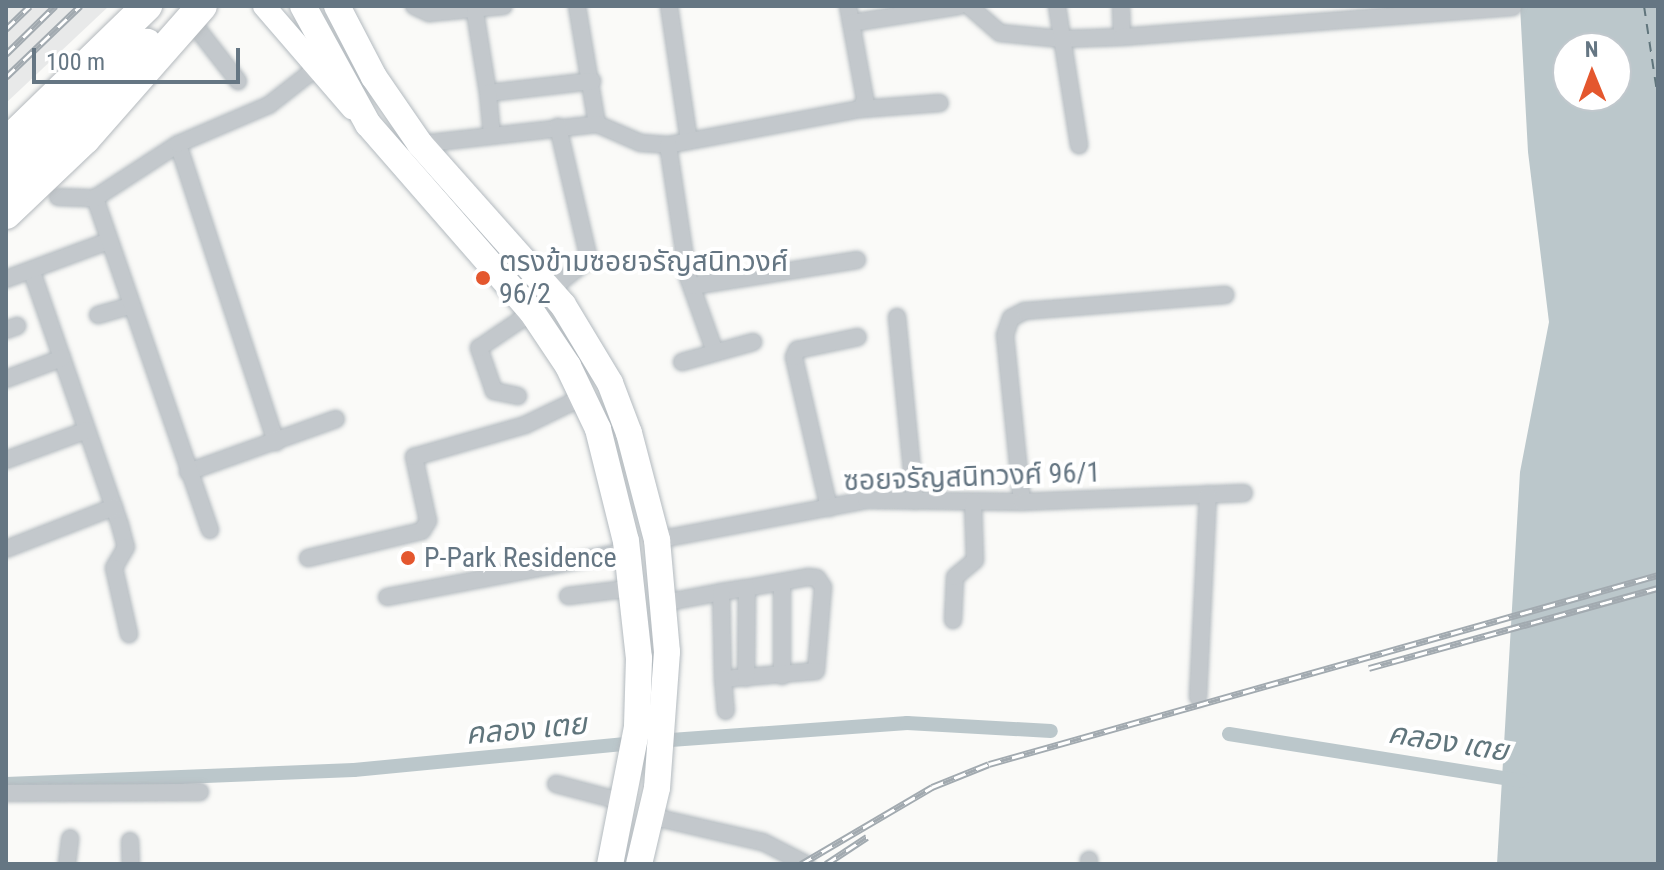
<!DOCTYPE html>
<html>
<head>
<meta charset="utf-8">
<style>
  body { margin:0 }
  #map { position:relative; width:1664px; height:870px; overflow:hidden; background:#fafaf8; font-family:"Roboto Condensed","Noto Sans Thai",sans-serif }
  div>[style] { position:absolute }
  .built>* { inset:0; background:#e8e9e9 }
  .water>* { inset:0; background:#bbc7cb }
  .canal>* { height:14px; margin:-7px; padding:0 7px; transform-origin:7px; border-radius:7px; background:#bbc7cb }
  .ferry>* { height:2px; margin-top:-1px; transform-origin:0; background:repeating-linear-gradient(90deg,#60757c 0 10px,transparent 0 18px) }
  .roads { filter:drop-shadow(0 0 2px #b3babf) drop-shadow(0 0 2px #b3babf) }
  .street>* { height:16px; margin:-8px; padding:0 8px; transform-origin:8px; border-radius:8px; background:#c3c8cc }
  .secondary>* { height:22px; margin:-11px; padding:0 11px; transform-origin:11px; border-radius:11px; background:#fff }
  .primary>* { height:26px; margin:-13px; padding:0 13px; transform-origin:13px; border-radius:13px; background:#fff }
  .rail>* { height:7px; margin-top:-3.5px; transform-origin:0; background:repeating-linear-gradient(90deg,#fff 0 12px,#a2aab0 0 24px); box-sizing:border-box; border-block:2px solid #a2aab0 }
  .bridges { filter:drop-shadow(0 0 2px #b4b9bd) drop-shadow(0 0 2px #b4b9bd) }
  .highway-bridge>* { height:30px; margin:-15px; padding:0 15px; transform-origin:15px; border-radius:15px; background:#fff }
  .dots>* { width:22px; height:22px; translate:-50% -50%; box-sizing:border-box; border:4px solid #fff; border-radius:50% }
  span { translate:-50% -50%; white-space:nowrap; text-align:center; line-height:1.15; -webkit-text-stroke:8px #fff; paint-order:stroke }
  .poi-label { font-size:28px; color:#657683 }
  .left { translate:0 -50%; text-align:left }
  .street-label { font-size:28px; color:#657683 }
  .water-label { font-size:30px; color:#60757c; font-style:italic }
  .frame { position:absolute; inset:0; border:8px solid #657683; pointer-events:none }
  .north { position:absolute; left:1552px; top:32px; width:80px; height:80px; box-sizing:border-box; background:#fff; border:2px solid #c1c8cd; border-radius:50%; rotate:359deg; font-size:22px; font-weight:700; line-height:32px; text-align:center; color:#657683 }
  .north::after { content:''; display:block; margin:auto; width:28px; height:36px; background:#e4572e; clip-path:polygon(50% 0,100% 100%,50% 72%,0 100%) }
  .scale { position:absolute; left:32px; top:48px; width:208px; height:36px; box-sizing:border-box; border:4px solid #657683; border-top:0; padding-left:10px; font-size:24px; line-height:28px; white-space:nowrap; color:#657683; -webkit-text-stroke:6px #fff; paint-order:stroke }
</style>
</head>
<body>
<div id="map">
  <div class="built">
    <i style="clip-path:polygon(6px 6px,109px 6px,6px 103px)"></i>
  </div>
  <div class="water">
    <i style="clip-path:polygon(evenodd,1520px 6px,1658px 6px,1658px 864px,1497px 864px,1520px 472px,1549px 322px,1528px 152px,1520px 6px,1568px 48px,1616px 48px,1616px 96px,1568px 96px,1568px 48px)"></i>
  </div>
  <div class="canal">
    <i style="left:1229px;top:734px;width:296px;rotate:9.1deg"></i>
    <i style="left:657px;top:741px;width:251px;rotate:-4.1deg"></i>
    <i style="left:907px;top:723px;width:144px;rotate:3.2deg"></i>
    <i style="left:6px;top:784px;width:348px;rotate:-2.3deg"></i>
    <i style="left:354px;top:770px;width:283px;rotate:-5.5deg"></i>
  </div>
  <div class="ferry">
    <i style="left:1644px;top:6px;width:94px;rotate:81.4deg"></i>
  </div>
  <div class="roads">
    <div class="street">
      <i style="left:414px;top:6px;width:17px;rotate:25deg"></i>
      <i style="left:429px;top:13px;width:75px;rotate:-5.3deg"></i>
      <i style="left:577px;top:6px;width:120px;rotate:80.4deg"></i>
      <i style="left:669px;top:6px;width:136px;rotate:81.6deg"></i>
      <i style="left:848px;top:6px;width:95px;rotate:79.6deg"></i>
      <i style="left:865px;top:99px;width:11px;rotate:112deg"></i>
      <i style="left:969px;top:6px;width:41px;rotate:41.1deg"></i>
      <i style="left:1000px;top:33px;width:62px;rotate:5.5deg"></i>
      <i style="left:1062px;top:39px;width:60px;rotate:-1.9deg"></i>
      <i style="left:1122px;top:37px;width:31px;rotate:-92deg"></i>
      <i style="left:1057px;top:6px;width:141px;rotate:81deg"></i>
      <i style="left:475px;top:12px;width:82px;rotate:80.9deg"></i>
      <i style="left:488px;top:93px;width:105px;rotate:-6.6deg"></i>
      <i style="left:192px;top:22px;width:75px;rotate:52.1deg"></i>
      <i style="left:851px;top:23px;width:109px;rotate:-8.9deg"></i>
      <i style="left:1122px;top:37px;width:392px;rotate:-4.4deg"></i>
      <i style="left:488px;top:93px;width:42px;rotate:84.6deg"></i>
      <i style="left:178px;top:144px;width:314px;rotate:71.8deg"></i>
      <i style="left:420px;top:144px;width:178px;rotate:-6.4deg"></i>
      <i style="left:597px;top:124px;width:48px;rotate:23.4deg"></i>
      <i style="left:641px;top:143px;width:27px;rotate:4deg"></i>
      <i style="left:668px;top:145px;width:196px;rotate:-10.6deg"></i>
      <i style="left:861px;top:109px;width:79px;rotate:-4.3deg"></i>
      <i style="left:668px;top:145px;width:134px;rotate:81.4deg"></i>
      <i style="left:688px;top:277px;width:80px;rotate:70.2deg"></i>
      <i style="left:58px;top:197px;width:37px;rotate:2deg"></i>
      <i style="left:32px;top:272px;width:268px;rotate:70.8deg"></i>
      <i style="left:120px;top:525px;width:23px;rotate:75deg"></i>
      <i style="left:126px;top:547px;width:24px;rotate:120deg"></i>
      <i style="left:114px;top:568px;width:68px;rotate:77.2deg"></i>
      <i style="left:6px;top:279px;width:110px;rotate:-20.3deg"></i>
      <i style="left:693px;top:286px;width:166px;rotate:-9deg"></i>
      <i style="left:550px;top:290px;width:50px;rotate:-38.5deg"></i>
      <i style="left:589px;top:259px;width:136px;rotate:-103.2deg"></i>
      <i style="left:98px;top:315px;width:35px;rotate:-16deg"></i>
      <i style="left:897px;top:317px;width:185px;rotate:84.4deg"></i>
      <i style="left:6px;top:330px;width:12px;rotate:-20deg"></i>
      <i style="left:682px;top:362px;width:74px;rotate:-15.7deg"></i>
      <i style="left:6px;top:379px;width:60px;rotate:-20.6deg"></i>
      <i style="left:518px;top:396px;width:25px;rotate:-168deg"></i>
      <i style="left:494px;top:391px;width:46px;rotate:-109.2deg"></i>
      <i style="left:479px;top:348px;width:64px;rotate:-34.2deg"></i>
      <i style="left:6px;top:460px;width:86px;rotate:-20.3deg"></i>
      <i style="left:188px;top:472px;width:157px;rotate:-19.7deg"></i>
      <i style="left:1022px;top:502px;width:168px;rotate:-95.8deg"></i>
      <i style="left:1005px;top:335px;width:18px;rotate:-71deg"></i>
      <i style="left:1011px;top:318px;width:16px;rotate:-27deg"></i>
      <i style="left:1025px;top:311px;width:201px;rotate:-4.6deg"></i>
      <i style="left:829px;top:508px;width:155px;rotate:-103.1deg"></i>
      <i style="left:794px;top:357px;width:8px;rotate:-67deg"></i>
      <i style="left:797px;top:350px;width:62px;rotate:-12deg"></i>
      <i style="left:210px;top:530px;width:351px;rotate:-109.1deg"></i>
      <i style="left:95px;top:198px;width:99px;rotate:-33deg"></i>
      <i style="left:178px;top:144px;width:99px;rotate:-23.2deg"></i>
      <i style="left:269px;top:105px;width:58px;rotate:-38deg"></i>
      <i style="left:657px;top:540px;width:213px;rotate:-10.8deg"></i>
      <i style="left:866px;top:500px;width:156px;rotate:0.7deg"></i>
      <i style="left:1022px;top:502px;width:222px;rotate:-2.3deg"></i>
      <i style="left:6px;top:549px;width:116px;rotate:-21.3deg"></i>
      <i style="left:308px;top:558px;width:117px;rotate:-13.3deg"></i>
      <i style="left:422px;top:531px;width:12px;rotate:-59deg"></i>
      <i style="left:428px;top:521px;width:66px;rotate:-102.3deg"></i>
      <i style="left:414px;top:457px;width:116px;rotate:-16.1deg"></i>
      <i style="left:525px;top:425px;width:67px;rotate:-25.8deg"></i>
      <i style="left:782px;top:582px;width:94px;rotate:90deg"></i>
      <i style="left:568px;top:596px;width:65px;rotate:-7deg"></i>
      <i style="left:387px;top:597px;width:245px;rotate:-10.8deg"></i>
      <i style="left:663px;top:603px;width:59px;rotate:-10.7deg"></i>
      <i style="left:721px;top:592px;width:26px;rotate:-9deg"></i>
      <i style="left:747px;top:588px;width:62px;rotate:-10.2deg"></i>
      <i style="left:808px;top:577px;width:9px;rotate:6deg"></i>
      <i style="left:817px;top:578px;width:11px;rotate:56deg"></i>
      <i style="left:823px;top:587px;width:84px;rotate:94.8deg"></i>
      <i style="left:816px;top:671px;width:93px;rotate:175.1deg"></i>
      <i style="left:723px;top:679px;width:87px;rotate:-91.3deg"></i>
      <i style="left:953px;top:620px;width:43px;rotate:-87.3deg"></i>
      <i style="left:955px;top:577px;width:26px;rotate:-40deg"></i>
      <i style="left:975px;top:560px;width:58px;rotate:-92deg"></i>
      <i style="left:746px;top:678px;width:90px;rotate:-89.4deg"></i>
      <i style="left:723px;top:679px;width:32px;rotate:85deg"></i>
      <i style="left:1198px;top:697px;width:203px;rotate:-87.2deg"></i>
      <i style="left:556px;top:784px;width:70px;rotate:14.8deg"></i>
      <i style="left:6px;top:793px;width:194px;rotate:-0.3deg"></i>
      <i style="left:650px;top:816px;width:116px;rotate:13deg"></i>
      <i style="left:763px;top:842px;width:48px;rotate:27.1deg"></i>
      <i style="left:130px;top:841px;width:23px;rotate:88deg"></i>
      <i style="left:1089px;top:860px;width:4px;rotate:90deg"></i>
      <i style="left:67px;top:864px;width:26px;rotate:-83deg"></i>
    </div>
    <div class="secondary">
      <i style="left:264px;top:6px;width:135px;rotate:49.2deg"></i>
    </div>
    <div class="primary">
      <i style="left:303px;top:6px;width:135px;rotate:61.2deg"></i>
      <i style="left:368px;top:124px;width:249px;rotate:48.9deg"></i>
      <i style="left:532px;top:312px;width:65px;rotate:56.3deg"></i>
      <i style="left:568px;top:366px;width:70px;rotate:64.5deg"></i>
      <i style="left:598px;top:429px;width:115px;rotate:76deg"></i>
      <i style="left:626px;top:541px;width:118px;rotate:83.7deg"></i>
      <i style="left:639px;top:658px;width:69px;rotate:91.7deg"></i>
      <i style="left:637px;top:727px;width:140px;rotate:101.1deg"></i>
      <i style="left:337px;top:6px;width:80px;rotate:62.5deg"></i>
      <i style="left:374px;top:77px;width:81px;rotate:55.5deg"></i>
      <i style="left:420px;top:144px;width:215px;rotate:48.4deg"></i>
      <i style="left:563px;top:305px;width:91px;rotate:58.9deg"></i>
      <i style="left:610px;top:383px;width:53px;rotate:69.2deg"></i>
      <i style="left:629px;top:433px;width:111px;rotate:75.3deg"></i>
      <i style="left:657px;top:540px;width:112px;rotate:84.9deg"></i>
      <i style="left:667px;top:652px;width:136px;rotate:94.2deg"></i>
      <i style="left:657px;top:788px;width:78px;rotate:103.3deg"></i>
    </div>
  </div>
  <div class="rail">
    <i style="left:6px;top:29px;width:33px;rotate:-44deg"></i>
    <i style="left:6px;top:54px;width:69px;rotate:-44.4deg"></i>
    <i style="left:6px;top:77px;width:103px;rotate:-43.8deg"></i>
    <i style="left:1369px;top:668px;width:300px;rotate:-15.5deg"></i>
    <i style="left:801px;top:864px;width:152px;rotate:-30.4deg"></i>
    <i style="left:932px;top:787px;width:61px;rotate:-22deg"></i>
    <i style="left:989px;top:764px;width:695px;rotate:-15.78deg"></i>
    <i style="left:826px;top:864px;width:49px;rotate:-33.4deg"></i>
  </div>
  <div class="bridges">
    <div class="highway-bridge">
      <i style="left:6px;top:143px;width:197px;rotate:-44.2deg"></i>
      <i style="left:6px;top:180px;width:196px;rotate:-44deg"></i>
      <i style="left:6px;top:214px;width:109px;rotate:-43.5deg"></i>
      <i style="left:85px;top:139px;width:177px;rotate:-48.7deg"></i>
    </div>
  </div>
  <div class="dots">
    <i style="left:483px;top:278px;background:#e4572e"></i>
    <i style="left:408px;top:558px;background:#e4572e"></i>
  </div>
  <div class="poi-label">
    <span class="left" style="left:499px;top:278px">ตรงข้ามซอยจรัญสนิทวงศ์<br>96/2</span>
    <span class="left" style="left:424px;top:558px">P-Park Residence</span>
  </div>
  <div class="street-label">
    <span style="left:972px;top:477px;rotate:-2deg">ซอยจรัญสนิทวงศ์ 96/1</span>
  </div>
  <div class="water-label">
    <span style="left:526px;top:729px;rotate:-5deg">คลอง เตย</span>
    <span style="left:1448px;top:742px;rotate:9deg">คลอง เตย</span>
  </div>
  <div class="frame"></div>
  <div class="north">N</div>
  <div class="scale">100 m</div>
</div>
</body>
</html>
